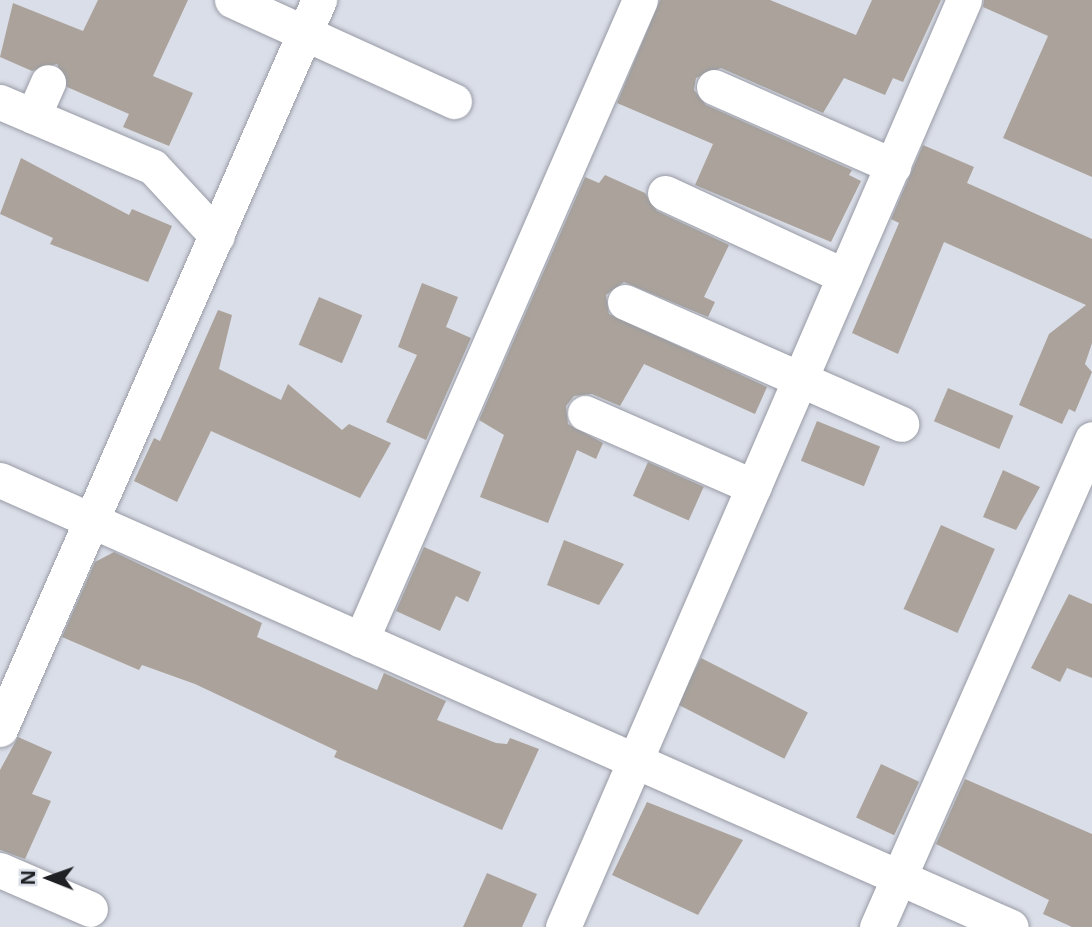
<!DOCTYPE html>
<html>
<head>
<meta charset="utf-8">
<style>
  body { margin:0 }
  #map { position:relative; width:1092px; height:927px; overflow:hidden; background:#dadee8; font-family:"Open Sans",sans-serif }
  div>[style] { position:absolute }
  .building>* { inset:0; background:#aba39b; transform-origin:0 0 }
  .roads { filter:drop-shadow(0 0 2px #989ba5) drop-shadow(0 0 2px #989ba5) }
  .minor>* { height:35px; margin:-17.5px; padding:0 17.5px; transform-origin:17.5px; border-radius:17.5px; background:#fff }
  span { translate:-50% -50%; white-space:nowrap; text-align:center; line-height:1.15; -webkit-text-stroke:7px #dadee8; paint-order:stroke }
  .north { position:absolute; left:14px; top:843px; width:70px; height:70px; -webkit-text-stroke:5px #dadee8; paint-order:stroke; rotate:271deg; font-size:19px; font-weight:700; line-height:28px; text-align:center; color:#1e2024 }
  .north::after { content:''; display:block; margin:auto; width:24px; height:32px; background:#1e2024; clip-path:polygon(50% 0,100% 100%,50% 72%,0 100%) }
</style>
</head>
<body>
<div id="map">
  <div class="building">
    <i style="clip-path:polygon(98px 0,188px 0,153px 76px,193px 93px,169px 146px,123px 127px,129px 114px,67px 87px,57px 64px,32px 71px,0 57px,13px 3px,83px 31px)"></i>
    <i style="clip-path:polygon(660px 0,770px 0,856px 35px,872px 0,941px 0,903px 82px,893px 78px,885px 95px,844px 78px,823px 113px,721px 68px,696px 78px,694px 90px,706px 105px,852px 170px,849px 175px,861px 181px,831px 242px,695px 185px,713px 144px,617px 103px)"></i>
    <i style="clip-path:polygon(984px 0,1092px 0,1092px 177px,1003px 138px,1048px 36px,983px 7px)"></i>
    <i style="clip-path:polygon(923px 145px,974px 167px,967px 183px,1092px 239px,1092px 343px,1085px 364px,1092px 372px,1075px 412px,1069px 409px,1062px 424px,1019px 405px,1049px 334px,1086px 305px,944px 242px,898px 354px,852px 333px,899px 223px,891px 219px)"></i>
    <i style="clip-path:polygon(21px 158px,129px 215px,132px 209px,172px 226px,148px 282px,50px 244px,53px 238px,0 214px)"></i>
    <i style="clip-path:polygon(605px 175px,645px 193px,657px 211px,729px 245px,704px 297px,715px 302px,708px 317px,624px 282px,606px 295px,609px 314px,767px 387px,755px 414px,644px 364px,620px 406px,592px 394px,574px 396px,566px 406px,568px 424px,603px 443px,596px 459px,577px 450px,548px 523px,480px 497px,504px 435px,479px 420px,585px 177px,599px 183px)"></i>
    <i style="clip-path:polygon(422px 283px,458px 297px,446px 327px,471px 338px,426px 440px,386px 422px,417px 355px,398px 347px)"></i>
    <i style="left:319px;top:297px;width:47px;height:52px;rotate:23deg"></i>
    <i style="clip-path:polygon(218px 310px,232px 315px,219px 369px,281px 400px,288px 384px,342px 430px,349px 424px,391px 443px,360px 498px,211px 431px,177px 502px,134px 481px,154px 438px,160px 441px)"></i>
    <i style="left:948px;top:388px;width:71px;height:36px;rotate:23deg"></i>
    <i style="left:817px;top:421px;width:68px;height:43px;rotate:22deg"></i>
    <i style="left:648px;top:462px;width:61px;height:37px;rotate:24deg"></i>
    <i style="clip-path:polygon(1003px 470px,1040px 487px,1016px 530px,983px 517px)"></i>
    <i style="left:941px;top:525px;width:59px;height:92px;rotate:24deg"></i>
    <i style="clip-path:polygon(564px 540px,624px 564px,599px 605px,547px 585px)"></i>
    <i style="clip-path:polygon(424px 547px,481px 572px,468px 602px,456px 596px,440px 631px,396px 611px)"></i>
    <i style="clip-path:polygon(114px 552px,262px 623px,257px 637px,377px 690px,384px 673px,446px 701px,437px 720px,496px 743px,507px 744px,510px 738px,539px 749px,502px 830px,334px 757px,337px 751px,195px 684px,142px 665px,139px 670px,62px 637px,95px 562px)"></i>
    <i style="clip-path:polygon(1069px 594px,1092px 604px,1092px 678px,1067px 668px,1060px 682px,1031px 668px)"></i>
    <i style="left:701px;top:658px;width:120px;height:52px;rotate:27deg"></i>
    <i style="clip-path:polygon(18px 737px,52px 752px,32px 794px,51px 801px,25px 859px,0 850px,0 770px)"></i>
    <i style="left:881px;top:764px;width:42px;height:59px;rotate:25deg"></i>
    <i style="clip-path:polygon(965px 779px,1092px 834px,1092px 927px,1072px 927px,1043px 914px,1049px 900px,936px 844px)"></i>
    <i style="clip-path:polygon(647px 802px,743px 840px,698px 915px,612px 875px)"></i>
    <i style="clip-path:polygon(487px 873px,537px 894px,522px 927px,463px 927px)"></i>
  </div>
  <div class="roads">
    <div class="minor">
      <i style="left:232px;top:0;width:244px;rotate:24.5deg"></i>
      <i style="left:714px;top:87px;width:196px;rotate:23.8deg"></i>
      <i style="left:0;top:102px;width:166px;rotate:23deg"></i>
      <i style="left:153px;top:167px;width:94px;rotate:47.2deg"></i>
      <i style="left:33px;top:116px;width:37px;rotate:-66deg"></i>
      <i style="left:665px;top:193px;width:198px;rotate:24.8deg"></i>
      <i style="left:625px;top:302px;width:302px;rotate:23.8deg"></i>
      <i style="left:585px;top:413px;width:184px;rotate:23.6deg"></i>
      <i style="left:0;top:480px;width:1105px;rotate:23.85deg"></i>
      <i style="left:361px;top:640px;width:698px;rotate:-66.45deg"></i>
      <i style="left:0;top:729px;width:796px;rotate:-66.37deg"></i>
      <i style="left:0;top:870px;width:98px;rotate:23.4deg"></i>
      <i style="left:563px;top:927px;width:1010px;rotate:-66.61deg"></i>
      <i style="left:877px;top:927px;width:533px;rotate:-66.22deg"></i>
    </div>
  </div>
  <div class="north">N</div>
</div>
</body>
</html>
